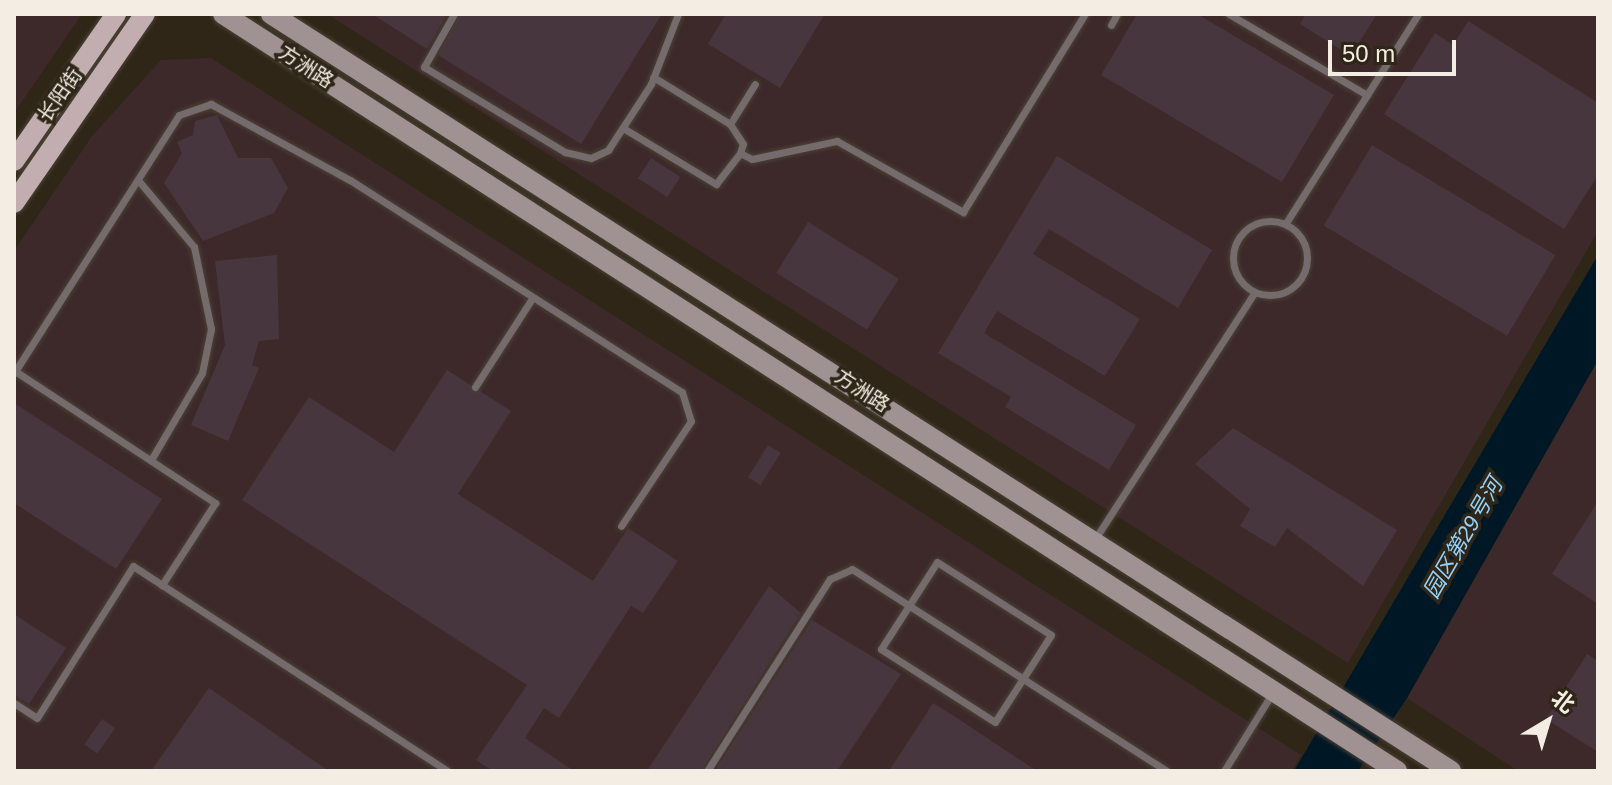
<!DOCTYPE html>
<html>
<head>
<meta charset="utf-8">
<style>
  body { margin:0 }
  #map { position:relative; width:1612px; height:785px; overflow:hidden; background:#2f2618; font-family:Helvetica,"Noto Sans SC",sans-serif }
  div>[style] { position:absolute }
  .industrial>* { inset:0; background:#3d292a }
  .water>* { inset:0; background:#001726 }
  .building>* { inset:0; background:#48363e; transform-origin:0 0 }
  .roads { filter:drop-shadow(0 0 2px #4a4235) drop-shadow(0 0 2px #4a4235) }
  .service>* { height:7px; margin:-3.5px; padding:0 3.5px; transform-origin:3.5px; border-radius:3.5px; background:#756b6c }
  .service>.ring { margin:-3.5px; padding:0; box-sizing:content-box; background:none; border:7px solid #756b6c; border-radius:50% }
  .secondary>* { height:20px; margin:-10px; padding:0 10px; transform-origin:10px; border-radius:10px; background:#a09192 }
  .primary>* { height:20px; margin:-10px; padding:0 10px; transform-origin:10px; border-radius:10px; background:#c2aeb0 }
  span { translate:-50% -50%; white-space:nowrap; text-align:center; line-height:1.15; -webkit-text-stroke:7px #2f2618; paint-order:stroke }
  .street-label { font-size:20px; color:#f3ede4 }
  .water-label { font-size:22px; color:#92d2fa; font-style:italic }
  .frame { position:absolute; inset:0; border:16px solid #f3ede4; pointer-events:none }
  .north { position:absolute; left:1508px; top:681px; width:80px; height:80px; -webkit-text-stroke:6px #2f2618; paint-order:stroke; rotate:38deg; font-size:22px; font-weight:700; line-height:32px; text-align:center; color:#f3ede4 }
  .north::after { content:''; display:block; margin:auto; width:28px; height:36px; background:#f3ede4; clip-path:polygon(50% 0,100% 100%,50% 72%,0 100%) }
  .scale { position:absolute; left:1328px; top:40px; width:128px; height:36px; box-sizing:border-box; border:4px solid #f3ede4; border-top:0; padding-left:10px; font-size:24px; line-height:28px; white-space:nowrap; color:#f3ede4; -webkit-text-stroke:6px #2f2618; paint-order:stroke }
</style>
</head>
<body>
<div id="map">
  <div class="industrial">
    <i style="clip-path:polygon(14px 14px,82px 14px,14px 113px)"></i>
    <i style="clip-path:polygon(327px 14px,1598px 14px,1598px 231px,1348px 663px)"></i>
    <i style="clip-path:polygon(211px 58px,1301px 755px,1292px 771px,14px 771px,14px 251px,92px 136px,161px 60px)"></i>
    <i style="clip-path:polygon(1598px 360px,1598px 771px,1518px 771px,1407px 698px)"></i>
  </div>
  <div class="water">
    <i style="clip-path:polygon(1598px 255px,1598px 360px,1407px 698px,1358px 771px,1294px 771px)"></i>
  </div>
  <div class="building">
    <i style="clip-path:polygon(372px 14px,447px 14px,427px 49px)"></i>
    <i style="clip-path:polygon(460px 14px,662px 14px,581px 144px,438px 55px)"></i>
    <i style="clip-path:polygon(726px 14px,825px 14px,780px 88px,708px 44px)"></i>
    <i style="clip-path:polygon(1137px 14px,1197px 14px,1334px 95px,1282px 182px,1101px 75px)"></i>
    <i style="clip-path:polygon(1306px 14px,1377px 14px,1351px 56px,1300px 24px)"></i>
    <i style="clip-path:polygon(1468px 21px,1598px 103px,1598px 175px,1564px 229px,1384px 114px,1435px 33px,1453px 45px)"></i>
    <i style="clip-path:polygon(217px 115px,238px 158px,271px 158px,288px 188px,274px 213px,203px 241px,164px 183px,182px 153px,177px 142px,193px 135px,195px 121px)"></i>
    <i style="left:1372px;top:145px;width:214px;height:94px;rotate:31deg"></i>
    <i style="clip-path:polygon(1057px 156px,1212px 250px,1178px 308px,1049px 229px,1033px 254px,1140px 319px,1105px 376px,997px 311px,984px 333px,1136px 425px,1109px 470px,1005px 407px,1011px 397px,938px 353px)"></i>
    <i style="left:651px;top:158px;width:35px;height:24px;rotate:33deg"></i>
    <i style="left:808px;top:222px;width:107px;height:60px;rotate:32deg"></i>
    <i style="clip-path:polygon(277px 255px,279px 339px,259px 341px,252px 365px,259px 368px,228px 441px,191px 425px,225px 345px,215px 261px)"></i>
    <i style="clip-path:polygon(447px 370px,511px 411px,458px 494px,593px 581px,628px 528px,678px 561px,643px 613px,631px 606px,559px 718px,544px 708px,525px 738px,574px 771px,493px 771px,476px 760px,527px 685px,242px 500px,309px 397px,394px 452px)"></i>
    <i style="clip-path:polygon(14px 403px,162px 499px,116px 569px,14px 503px)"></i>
    <i style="clip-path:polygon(1233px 428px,1397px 530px,1363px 586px,1287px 528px,1275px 547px,1240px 526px,1250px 509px,1195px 464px)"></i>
    <i style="left:768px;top:445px;width:15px;height:38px;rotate:32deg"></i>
    <i style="clip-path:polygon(1598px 501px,1598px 604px,1552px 574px)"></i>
    <i style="clip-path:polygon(769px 586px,801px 613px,701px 771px,647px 771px)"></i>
    <i style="clip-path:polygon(14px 614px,66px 648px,29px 704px,14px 695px)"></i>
    <i style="clip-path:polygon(812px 620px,901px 674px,837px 771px,715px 771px)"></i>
    <i style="clip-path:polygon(1587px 654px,1598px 661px,1598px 752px,1546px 719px)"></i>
    <i style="clip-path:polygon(209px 688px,329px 771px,151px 771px)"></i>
    <i style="clip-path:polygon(933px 703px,957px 718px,1037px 771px,889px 771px)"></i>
    <i style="left:102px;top:719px;width:16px;height:31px;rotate:35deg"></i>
  </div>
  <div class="roads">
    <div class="service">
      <i style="left:454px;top:14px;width:61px;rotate:119.5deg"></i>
      <i style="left:424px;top:67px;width:165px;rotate:31.1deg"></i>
      <i style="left:565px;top:152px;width:27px;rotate:13deg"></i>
      <i style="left:591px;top:158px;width:19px;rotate:-25deg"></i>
      <i style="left:608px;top:150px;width:79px;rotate:-56.9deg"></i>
      <i style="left:651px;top:84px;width:75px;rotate:-68.9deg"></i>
      <i style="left:1229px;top:14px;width:160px;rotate:30.4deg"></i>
      <i style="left:1111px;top:25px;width:13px;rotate:-61deg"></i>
      <i style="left:730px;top:124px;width:47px;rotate:-58deg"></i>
      <i style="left:623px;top:128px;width:109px;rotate:31.1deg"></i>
      <i style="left:716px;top:184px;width:39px;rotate:-52deg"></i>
      <i style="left:740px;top:153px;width:9px;rotate:-72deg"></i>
      <i style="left:743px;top:144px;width:24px;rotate:-123deg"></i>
      <i style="left:730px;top:124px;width:90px;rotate:-148.6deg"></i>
      <i style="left:740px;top:153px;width:13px;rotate:27deg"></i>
      <i style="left:752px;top:159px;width:87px;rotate:-12deg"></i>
      <i style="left:837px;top:141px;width:145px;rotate:29.4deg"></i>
      <i style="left:963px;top:212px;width:233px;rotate:-58.4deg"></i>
      <i style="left:138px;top:180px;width:87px;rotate:50.1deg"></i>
      <i style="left:194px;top:247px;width:84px;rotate:78.3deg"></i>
      <i style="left:211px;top:329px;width:45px;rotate:101.6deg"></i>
      <i style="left:202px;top:373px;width:101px;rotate:120.4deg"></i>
      <i class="ring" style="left:1233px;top:221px;width:67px;height:67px"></i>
      <i style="left:1286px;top:223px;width:247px;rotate:-57.7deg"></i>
      <i style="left:15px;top:371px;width:240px;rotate:33.4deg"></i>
      <i style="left:215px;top:503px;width:98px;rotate:122.9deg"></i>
      <i style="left:14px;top:373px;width:306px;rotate:-57.4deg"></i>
      <i style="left:179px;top:115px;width:34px;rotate:-19deg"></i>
      <i style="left:211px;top:104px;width:158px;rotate:28.7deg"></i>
      <i style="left:350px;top:180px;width:394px;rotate:32.6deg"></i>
      <i style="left:682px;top:392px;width:30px;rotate:73deg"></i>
      <i style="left:691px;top:421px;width:126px;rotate:123.7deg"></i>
      <i style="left:475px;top:387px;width:103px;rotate:-57.2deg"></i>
      <i style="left:1095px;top:539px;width:293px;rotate:-57.1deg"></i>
      <i style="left:937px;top:562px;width:135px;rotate:32.6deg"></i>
      <i style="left:1051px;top:635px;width:103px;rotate:122.8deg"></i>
      <i style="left:995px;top:722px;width:135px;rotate:-147.4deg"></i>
      <i style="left:881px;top:649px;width:103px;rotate:-57.2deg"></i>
      <i style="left:14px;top:703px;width:27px;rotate:33deg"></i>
      <i style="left:37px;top:718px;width:180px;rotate:-57.7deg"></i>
      <i style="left:133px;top:566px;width:375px;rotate:33.1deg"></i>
      <i style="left:707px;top:771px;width:228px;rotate:-57.4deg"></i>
      <i style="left:830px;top:579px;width:24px;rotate:-24deg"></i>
      <i style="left:852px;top:569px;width:374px;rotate:32.7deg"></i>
      <i style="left:1224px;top:771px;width:93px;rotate:-58.2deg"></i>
    </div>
    <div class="secondary">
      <i style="left:223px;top:14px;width:1397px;rotate:32.81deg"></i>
      <i style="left:271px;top:14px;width:1402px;rotate:32.68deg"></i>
    </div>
    <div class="primary">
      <i style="left:14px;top:161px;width:179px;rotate:-55.2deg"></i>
      <i style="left:14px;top:203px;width:230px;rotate:-55.3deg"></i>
    </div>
  </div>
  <div class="street-label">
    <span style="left:306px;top:67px;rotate:33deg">方洲路</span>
    <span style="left:60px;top:95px;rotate:-55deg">长阳街</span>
    <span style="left:862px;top:391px;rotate:33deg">方洲路</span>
  </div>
  <div class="water-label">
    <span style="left:1463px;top:538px;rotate:-60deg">园区第29号河</span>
  </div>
  <div class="frame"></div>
  <div class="north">北</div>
  <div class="scale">50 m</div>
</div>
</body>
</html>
